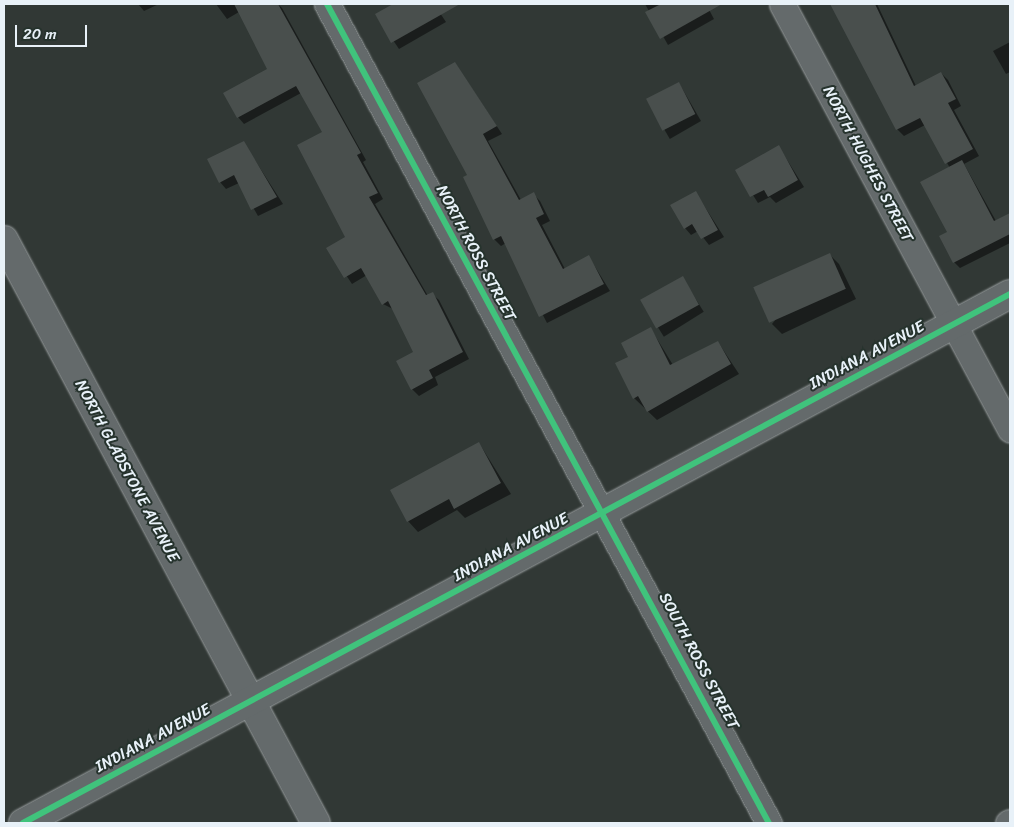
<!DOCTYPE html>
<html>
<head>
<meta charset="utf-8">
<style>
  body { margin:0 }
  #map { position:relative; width:1014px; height:827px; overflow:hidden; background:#313835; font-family:Sriracha,sans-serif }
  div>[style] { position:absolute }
  .shadow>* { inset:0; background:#0007; transform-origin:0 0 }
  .building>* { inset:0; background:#494f4d; transform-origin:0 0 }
  .roads { filter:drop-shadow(0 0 1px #989d9e) drop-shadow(0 0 1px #989d9e) }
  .minor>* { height:25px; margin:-12.5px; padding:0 12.5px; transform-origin:12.5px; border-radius:12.5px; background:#646a6b }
  .tertiary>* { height:28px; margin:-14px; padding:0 14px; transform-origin:14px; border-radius:14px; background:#646a6b }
  .cycleway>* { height:6px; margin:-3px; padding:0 3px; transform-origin:3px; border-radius:3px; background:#40c37c }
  span { translate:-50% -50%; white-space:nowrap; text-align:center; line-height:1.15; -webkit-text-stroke:4px #26332d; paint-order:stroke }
  .street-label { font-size:16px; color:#e8f1f8 }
  .frame { position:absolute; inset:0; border:5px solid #e8f1f8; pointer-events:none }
  .scale { position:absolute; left:15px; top:25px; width:72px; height:22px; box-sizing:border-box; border:2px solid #e8f1f8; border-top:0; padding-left:6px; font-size:15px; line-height:18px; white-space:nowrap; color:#e8f1f8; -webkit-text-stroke:4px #26332d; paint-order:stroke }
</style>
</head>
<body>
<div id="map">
  <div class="shadow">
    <i style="clip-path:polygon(138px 4px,159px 4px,144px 11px)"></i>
    <i style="clip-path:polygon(216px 4px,278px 4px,282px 8px,366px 160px,363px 162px,383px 199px,375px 204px,428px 296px,432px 294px,439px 300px,469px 359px,435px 377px,438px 385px,419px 396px,412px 389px,415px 352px,393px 309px,383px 304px,367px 275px,352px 284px,328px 248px,347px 237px,324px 132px,301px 93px,244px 124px,238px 117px,268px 69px,239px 12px,227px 19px)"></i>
    <i style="clip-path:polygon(396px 4px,434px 4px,446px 22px,399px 49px,376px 15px)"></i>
    <i style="clip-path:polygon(645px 4px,706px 4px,714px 19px,668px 45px)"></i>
    <i style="clip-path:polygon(834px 4px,877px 4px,916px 86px,941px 73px,948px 80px,961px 106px,954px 110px,979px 156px,964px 164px,996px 221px,1010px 214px,1010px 243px,960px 268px,954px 262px,948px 232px,950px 168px,925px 125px,904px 136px,897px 129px)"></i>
    <i style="clip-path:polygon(1010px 42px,1010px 72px,1006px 74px,993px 51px)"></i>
    <i style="clip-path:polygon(455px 63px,502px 134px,488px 141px,521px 200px,533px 194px,540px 201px,550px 221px,542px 225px,565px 269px,589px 257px,610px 291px,547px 323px,506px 243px,501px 246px,494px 239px,469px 175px)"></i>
    <i style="left:679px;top:83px;width:44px;height:36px;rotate:60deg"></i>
    <i style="clip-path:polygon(244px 143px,283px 204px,258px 216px,239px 183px,226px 189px,220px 182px)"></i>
    <i style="clip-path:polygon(779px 147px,804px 187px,776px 203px,770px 197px,758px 203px,737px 170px)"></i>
    <i style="clip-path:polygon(696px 193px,724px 237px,709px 245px,698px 231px,691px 235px,685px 228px)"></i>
    <i style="clip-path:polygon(829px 254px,839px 264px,856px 299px,782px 334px,772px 324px)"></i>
    <i style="left:682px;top:277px;width:41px;height:47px;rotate:58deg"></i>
    <i style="clip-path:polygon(651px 329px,673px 365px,718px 342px,739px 374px,657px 420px,634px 398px,630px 357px)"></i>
    <i style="clip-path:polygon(479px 443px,511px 494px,465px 518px,457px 510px,418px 532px,408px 521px)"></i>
  </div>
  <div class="building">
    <i style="clip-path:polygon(234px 4px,278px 4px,361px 153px,357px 155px,378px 193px,369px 197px,426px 295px,433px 292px,463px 352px,429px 370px,433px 378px,411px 390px,396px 361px,413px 352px,388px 301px,382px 305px,361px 268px,344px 278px,326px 248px,345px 237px,297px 145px,322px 132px,296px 86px,237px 118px,223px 93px,267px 69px)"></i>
    <i style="clip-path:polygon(393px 4px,460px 4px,391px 43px,375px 14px)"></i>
    <i style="clip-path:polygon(661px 4px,722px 4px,660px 39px,645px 12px)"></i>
    <i style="clip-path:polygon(830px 4px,875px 4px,914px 86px,941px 72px,956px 99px,948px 103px,973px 149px,945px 164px,920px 118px,896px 130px)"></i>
    <i style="clip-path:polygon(455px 62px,497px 126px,483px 134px,519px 200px,534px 192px,544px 214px,536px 218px,563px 269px,589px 255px,604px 284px,539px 317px,501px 236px,493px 240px,463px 177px,467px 175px,417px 83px)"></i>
    <i style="left:679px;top:82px;width:36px;height:37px;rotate:63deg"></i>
    <i style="clip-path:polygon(244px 141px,277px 197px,251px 210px,234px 175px,219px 183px,207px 159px)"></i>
    <i style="clip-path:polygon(779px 145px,798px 180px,768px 197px,764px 190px,750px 197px,735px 170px)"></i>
    <i style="clip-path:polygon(962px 160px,994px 221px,1010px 213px,1010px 234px,953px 263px,939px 236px,947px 232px,920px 182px)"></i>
    <i style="clip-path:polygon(696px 191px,718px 230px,701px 239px,692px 224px,684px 229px,670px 205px)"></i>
    <i style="left:830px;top:253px;width:39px;height:84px;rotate:66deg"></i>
    <i style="left:683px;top:276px;width:33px;height:49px;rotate:61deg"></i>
    <i style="clip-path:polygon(651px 327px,670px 365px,718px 341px,731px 364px,647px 412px,638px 396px,633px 399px,615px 363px,628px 357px,621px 343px)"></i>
    <i style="clip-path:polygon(479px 442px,501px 483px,454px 509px,449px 499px,407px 522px,390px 490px)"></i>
  </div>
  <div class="roads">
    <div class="minor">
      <i style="left:327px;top:4px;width:931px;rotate:61.65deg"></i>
      <i style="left:782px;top:4px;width:483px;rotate:61.8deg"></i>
      <i style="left:1008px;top:823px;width:2px;rotate:-27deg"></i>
    </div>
    <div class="tertiary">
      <i style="left:4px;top:240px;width:661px;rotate:61.85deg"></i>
      <i style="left:23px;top:823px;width:1120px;rotate:-28.19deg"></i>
    </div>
  </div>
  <div class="cycleway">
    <i style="left:327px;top:4px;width:931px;rotate:61.65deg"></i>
    <i style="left:23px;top:823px;width:1120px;rotate:-28.19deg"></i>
  </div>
  <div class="street-label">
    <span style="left:868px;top:164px;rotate:62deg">NORTH HUGHES STREET</span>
    <span style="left:476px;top:253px;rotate:62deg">NORTH ROSS STREET</span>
    <span style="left:867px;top:355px;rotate:-28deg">INDIANA AVENUE</span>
    <span style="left:127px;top:471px;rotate:62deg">NORTH GLADSTONE AVENUE</span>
    <span style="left:511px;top:547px;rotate:-28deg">INDIANA AVENUE</span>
    <span style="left:699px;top:661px;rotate:62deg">SOUTH ROSS STREET</span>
    <span style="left:153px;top:738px;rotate:-28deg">INDIANA AVENUE</span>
  </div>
  <div class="frame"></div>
  <div class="scale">20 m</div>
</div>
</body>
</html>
